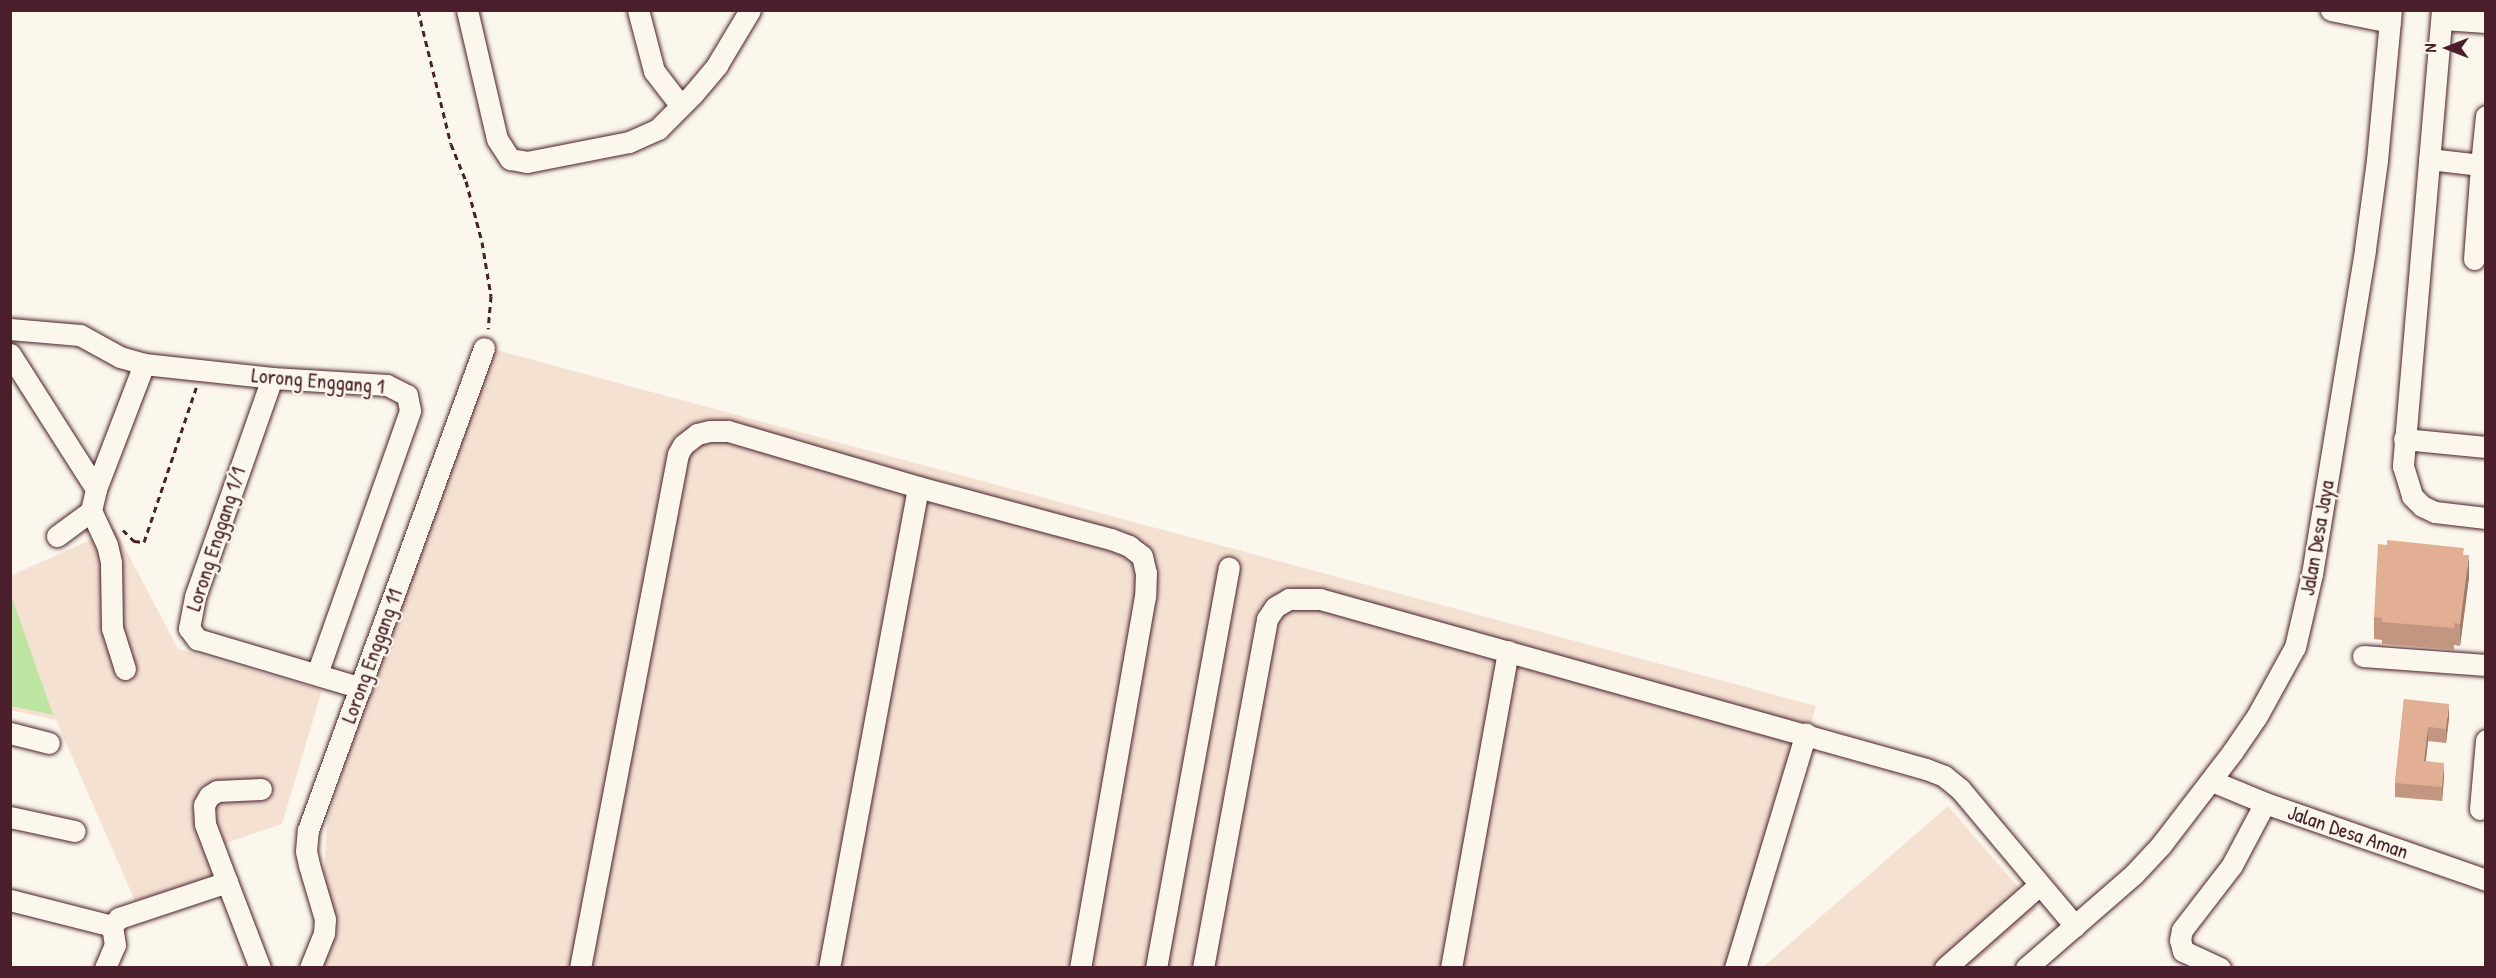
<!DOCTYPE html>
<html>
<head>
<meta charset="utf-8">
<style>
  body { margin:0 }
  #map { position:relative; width:2496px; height:978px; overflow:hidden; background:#fbf7ec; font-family:"Patrick Hand",sans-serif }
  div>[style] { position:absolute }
  .built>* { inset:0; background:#f4e1d2 }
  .green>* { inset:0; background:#bce5a2 }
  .path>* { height:3px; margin-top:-1.5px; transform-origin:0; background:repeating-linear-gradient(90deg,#4a1f2b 0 6px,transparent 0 10.5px) }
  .roads { filter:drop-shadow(0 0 2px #4a1f2b) drop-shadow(0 0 2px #4a1f2b) }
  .minor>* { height:21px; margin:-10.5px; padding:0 10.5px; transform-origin:10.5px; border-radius:10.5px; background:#fbf7ec }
  .wall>* { inset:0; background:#c29680 }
  .shaded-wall>* { inset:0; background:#9e7a68 }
  .building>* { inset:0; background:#e2af95 }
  span { translate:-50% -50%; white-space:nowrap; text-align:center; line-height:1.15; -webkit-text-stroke:4.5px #fbf7ec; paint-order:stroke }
  .street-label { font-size:21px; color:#4a1f2b }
  .frame { position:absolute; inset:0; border:12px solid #4a1f2b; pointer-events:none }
  .north { position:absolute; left:2418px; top:18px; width:60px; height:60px; -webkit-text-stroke:4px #fbf7ec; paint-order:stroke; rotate:270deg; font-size:16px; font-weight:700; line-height:24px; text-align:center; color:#4a1f2b }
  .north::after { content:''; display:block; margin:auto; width:21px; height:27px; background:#4a1f2b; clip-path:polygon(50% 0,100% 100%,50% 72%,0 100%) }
</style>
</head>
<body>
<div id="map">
  <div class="built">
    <i style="clip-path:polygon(481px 346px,1816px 706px,1739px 967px,320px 968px,337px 929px,324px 872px,327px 821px)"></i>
    <i style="clip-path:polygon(115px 529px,178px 649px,322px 690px,282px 824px,223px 844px,233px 871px,135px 901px,56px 720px,11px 710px,10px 576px)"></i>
    <i style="clip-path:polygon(1948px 806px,2037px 909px,1970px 967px,1762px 968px)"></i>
  </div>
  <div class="green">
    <i style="clip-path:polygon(10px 595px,11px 595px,53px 715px,11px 706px)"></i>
  </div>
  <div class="path">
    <i style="left:418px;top:10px;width:138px;rotate:76.2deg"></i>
    <i style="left:451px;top:144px;width:40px;rotate:68deg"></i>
    <i style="left:466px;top:181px;width:63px;rotate:75.3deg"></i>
    <i style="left:482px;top:242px;width:55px;rotate:80.5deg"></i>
    <i style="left:491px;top:296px;width:33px;rotate:95deg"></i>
    <i style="left:123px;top:530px;width:16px;rotate:45deg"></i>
    <i style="left:134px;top:541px;width:10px;rotate:6deg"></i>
    <i style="left:144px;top:542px;width:163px;rotate:-71.3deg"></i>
  </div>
  <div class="roads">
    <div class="minor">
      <i style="left:467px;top:10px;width:132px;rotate:76.9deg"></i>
      <i style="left:497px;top:139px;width:24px;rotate:57deg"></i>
      <i style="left:510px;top:159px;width:17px;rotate:10deg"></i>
      <i style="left:527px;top:162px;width:104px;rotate:-11.1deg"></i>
      <i style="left:629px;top:142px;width:32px;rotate:-24deg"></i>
      <i style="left:658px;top:129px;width:49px;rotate:-45deg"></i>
      <i style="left:693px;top:94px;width:38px;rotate:-50deg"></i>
      <i style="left:717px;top:65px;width:64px;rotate:-59deg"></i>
      <i style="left:638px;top:10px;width:63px;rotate:75.3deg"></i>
      <i style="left:654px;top:71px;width:44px;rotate:52.4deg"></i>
      <i style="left:2331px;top:10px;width:60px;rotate:11.5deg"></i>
      <i style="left:2442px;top:10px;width:458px;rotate:94.9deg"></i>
      <i style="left:2403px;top:466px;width:31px;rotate:73deg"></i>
      <i style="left:2412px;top:496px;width:14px;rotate:45deg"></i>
      <i style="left:2422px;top:506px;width:14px;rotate:25deg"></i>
      <i style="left:2435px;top:512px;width:51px;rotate:6.7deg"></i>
      <i style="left:2442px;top:19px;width:44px;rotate:3.9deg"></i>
      <i style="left:2429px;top:159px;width:52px;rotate:6.6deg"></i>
      <i style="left:2481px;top:165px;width:49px;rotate:-84.2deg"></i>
      <i style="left:2474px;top:259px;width:94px;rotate:-85.7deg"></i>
      <i style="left:10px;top:329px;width:70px;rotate:4.9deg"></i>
      <i style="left:80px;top:335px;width:46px;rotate:28.8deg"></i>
      <i style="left:120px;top:357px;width:25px;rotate:16deg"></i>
      <i style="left:144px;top:364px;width:129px;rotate:6.2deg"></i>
      <i style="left:272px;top:378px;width:115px;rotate:3.5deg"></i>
      <i style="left:387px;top:385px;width:22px;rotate:27deg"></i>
      <i style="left:407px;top:395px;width:16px;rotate:79deg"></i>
      <i style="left:410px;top:411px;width:279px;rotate:109.5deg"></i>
      <i style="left:10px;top:354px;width:160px;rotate:57.5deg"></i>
      <i style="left:272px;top:378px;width:232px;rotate:109.4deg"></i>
      <i style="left:195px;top:597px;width:32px;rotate:101deg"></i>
      <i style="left:189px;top:628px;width:14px;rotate:54deg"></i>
      <i style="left:197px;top:639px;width:171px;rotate:16.6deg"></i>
      <i style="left:2404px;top:439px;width:82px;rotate:5.6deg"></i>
      <i style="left:57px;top:536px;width:42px;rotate:-36.3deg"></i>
      <i style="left:2363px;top:656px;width:123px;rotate:4.2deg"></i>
      <i style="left:125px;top:669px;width:43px;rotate:-107.6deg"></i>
      <i style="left:112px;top:628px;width:66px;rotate:-90.9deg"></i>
      <i style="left:111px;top:562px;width:17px;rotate:-103deg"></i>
      <i style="left:107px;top:545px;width:38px;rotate:-115deg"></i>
      <i style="left:91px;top:511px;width:23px;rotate:-77deg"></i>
      <i style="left:96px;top:489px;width:134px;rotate:-69deg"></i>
      <i style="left:10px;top:733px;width:40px;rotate:14.4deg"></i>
      <i style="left:2212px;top:781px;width:57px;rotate:22.5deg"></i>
      <i style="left:2265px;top:803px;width:234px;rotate:19.2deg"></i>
      <i style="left:2480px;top:809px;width:69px;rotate:-85deg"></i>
      <i style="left:10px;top:817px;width:66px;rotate:12.2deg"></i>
      <i style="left:227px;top:882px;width:62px;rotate:-110.8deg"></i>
      <i style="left:205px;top:824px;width:19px;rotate:-93deg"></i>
      <i style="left:204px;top:805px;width:10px;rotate:-61deg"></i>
      <i style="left:209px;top:796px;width:9px;rotate:-32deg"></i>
      <i style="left:217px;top:791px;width:44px;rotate:-2.6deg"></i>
      <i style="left:10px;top:900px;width:105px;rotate:14.3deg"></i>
      <i style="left:105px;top:968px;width:25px;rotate:-67deg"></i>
      <i style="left:115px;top:945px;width:19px;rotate:-99deg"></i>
      <i style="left:112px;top:926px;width:11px;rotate:-49deg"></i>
      <i style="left:119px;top:918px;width:114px;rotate:-18.4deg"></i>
      <i style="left:227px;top:882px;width:92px;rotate:69deg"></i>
      <i style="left:310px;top:968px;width:38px;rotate:-68deg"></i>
      <i style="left:324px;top:933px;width:14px;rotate:-86deg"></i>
      <i style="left:325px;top:919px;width:56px;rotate:-106.5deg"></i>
      <i style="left:309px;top:865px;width:14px;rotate:-102deg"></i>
      <i style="left:306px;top:851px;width:21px;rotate:-85deg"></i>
      <i style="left:308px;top:830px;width:513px;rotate:-69.94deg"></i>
      <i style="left:580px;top:968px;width:523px;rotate:-79.21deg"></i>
      <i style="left:678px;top:454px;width:10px;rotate:-61deg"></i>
      <i style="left:683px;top:445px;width:18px;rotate:-38deg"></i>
      <i style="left:697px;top:434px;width:13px;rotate:-13deg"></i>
      <i style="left:710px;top:431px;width:18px"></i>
      <i style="left:728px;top:431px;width:198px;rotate:16.4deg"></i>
      <i style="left:918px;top:487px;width:200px;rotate:15.1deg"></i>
      <i style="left:1111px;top:539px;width:19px;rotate:21deg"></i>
      <i style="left:1129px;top:546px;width:16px;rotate:38deg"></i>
      <i style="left:1142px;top:556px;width:17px;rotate:77deg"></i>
      <i style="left:1146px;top:573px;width:23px;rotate:92deg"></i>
      <i style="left:1145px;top:596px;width:378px;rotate:99.9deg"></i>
      <i style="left:829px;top:968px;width:489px;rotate:-79.5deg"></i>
      <i style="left:1156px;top:968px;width:407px;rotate:-79.7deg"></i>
      <i style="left:1203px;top:968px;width:355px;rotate:-79.6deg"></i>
      <i style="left:1267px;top:619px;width:14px;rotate:-56deg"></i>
      <i style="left:1275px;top:607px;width:16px;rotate:-30deg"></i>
      <i style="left:1289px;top:599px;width:31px"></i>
      <i style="left:1320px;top:599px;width:629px;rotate:15.67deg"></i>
      <i style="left:1926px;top:769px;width:19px;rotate:21deg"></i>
      <i style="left:1944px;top:776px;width:21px;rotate:39deg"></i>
      <i style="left:1960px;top:789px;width:179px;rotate:50deg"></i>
      <i style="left:1451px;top:968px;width:322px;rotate:-79.8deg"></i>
      <i style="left:1735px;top:968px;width:245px;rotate:-73.2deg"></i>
      <i style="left:1945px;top:968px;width:125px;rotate:-41.4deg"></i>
      <i style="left:2026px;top:968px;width:143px;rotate:-41deg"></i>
      <i style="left:2134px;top:874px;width:40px;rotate:-47deg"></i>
      <i style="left:2161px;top:845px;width:118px;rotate:-52.5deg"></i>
      <i style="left:2233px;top:751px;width:42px;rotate:-55.6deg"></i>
      <i style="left:2257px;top:716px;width:79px;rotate:-61.2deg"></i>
      <i style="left:2295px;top:647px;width:75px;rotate:-76.9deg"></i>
      <i style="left:2312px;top:574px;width:329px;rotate:-80.7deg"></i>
      <i style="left:2365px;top:249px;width:90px;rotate:-82.3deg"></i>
      <i style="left:2377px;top:160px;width:151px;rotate:-84.7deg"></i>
      <i style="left:2220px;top:968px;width:41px;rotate:-155.3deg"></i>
      <i style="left:2183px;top:951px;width:11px;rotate:-105deg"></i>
      <i style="left:2180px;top:940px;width:10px;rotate:-79deg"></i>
      <i style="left:2182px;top:930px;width:82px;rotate:-52.4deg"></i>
      <i style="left:2232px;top:865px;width:70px;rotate:-62deg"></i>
    </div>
  </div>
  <div class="wall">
    <i style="clip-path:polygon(2464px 555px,2469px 577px,2460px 646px,2454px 645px,2454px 650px,2382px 644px,2382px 640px,2374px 639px,2374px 617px)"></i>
    <i style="clip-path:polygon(2404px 699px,2449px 718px,2446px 743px,2428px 741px,2426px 761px,2444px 777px,2442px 801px,2395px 797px,2395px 783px)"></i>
  </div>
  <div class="shaded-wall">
    <i style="clip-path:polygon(2469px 555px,2469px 577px,2460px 646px,2460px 624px)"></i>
    <i style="clip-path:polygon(2449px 704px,2449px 718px,2446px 743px,2446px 729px)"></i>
    <i style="clip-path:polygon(2428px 727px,2428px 741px,2424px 775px,2424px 761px)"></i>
    <i style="clip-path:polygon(2444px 763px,2444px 777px,2442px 801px,2442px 787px)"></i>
  </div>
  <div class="building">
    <i style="clip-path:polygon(2387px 540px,2464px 548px,2463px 555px,2469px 555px,2460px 624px,2454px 623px,2454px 628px,2382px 622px,2382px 618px,2374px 617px,2378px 544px,2387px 545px)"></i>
    <i style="clip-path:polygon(2404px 699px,2449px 704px,2446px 729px,2428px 727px,2424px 761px,2444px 763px,2442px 787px,2395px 783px)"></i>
  </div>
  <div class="street-label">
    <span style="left:318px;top:381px;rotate:5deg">Lorong Enggang 1</span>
    <span style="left:2317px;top:538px;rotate:-80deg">Jalan Desa Jaya</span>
    <span style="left:216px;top:539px;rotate:-72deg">Lorong Enggang 1/1</span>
    <span style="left:372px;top:656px;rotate:-70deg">Lorong Enggang 11</span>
    <span style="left:2348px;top:832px;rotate:19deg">Jalan Desa Aman</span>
  </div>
  <div class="frame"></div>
  <div class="north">N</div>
</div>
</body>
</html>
